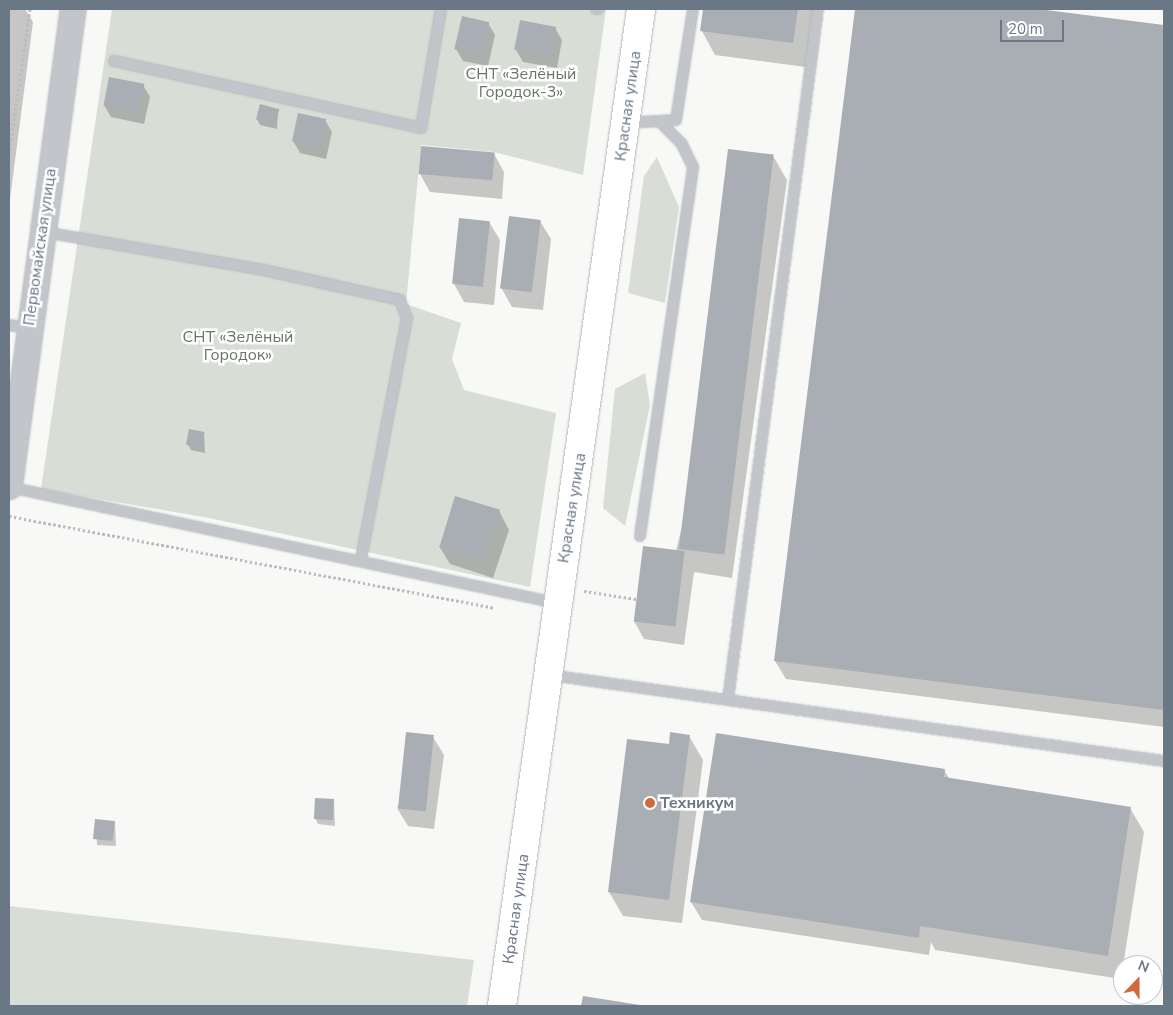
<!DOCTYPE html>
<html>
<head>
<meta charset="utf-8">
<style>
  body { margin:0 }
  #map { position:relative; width:1173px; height:1015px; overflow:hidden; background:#f8f8f6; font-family:"Nunito Sans",sans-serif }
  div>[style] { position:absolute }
  .green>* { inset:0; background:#d8ddd6 }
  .shadow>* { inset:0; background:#0003 }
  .building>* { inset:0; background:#a8aeb4; transform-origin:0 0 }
  .path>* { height:3px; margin-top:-1.5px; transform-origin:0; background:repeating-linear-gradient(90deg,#babdbf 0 2.5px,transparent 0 5px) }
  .roads { filter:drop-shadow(0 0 1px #b2b7bc) drop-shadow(0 0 1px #b2b7bc) }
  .service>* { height:10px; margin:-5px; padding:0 5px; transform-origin:5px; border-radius:5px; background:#c2c5c9 }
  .tertiary>* { height:25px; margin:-12.5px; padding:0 12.5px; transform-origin:12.5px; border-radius:12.5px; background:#c2c5c9 }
  .secondary>* { height:28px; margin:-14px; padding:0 14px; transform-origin:14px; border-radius:14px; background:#fff }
  .dots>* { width:14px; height:14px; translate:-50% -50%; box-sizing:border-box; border:2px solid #fff; border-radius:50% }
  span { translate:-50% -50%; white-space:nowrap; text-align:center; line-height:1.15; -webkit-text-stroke:5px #fff; paint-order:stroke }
  .park-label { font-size:16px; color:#667765 }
  .street-label { font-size:16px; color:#6a7784 }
  .poi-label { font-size:16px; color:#6a7784; font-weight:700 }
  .left { translate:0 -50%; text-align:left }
  .frame { position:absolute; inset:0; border:10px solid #6a7784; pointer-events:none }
  .north { position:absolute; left:1113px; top:955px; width:50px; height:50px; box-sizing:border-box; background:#fff; border:1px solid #c3c9ce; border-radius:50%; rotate:22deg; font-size:14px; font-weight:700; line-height:20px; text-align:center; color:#6a7784 }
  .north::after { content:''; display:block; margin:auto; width:18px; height:22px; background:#d3683c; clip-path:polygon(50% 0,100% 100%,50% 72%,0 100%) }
  .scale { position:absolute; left:1000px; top:20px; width:64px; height:22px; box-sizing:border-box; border:2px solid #6a7784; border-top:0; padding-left:6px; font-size:15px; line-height:18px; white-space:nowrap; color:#6a7784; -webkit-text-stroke:4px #fff; paint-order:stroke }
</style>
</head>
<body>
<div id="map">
  <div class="green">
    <i style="clip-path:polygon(112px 9px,606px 9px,583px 175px,494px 152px,421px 145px,406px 304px,461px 323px,452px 359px,464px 390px,556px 413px,530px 587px,209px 518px,41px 489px)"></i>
    <i style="clip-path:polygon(657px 157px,679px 207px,665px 303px,628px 293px,644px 176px)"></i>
    <i style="clip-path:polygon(645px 373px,650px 405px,625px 526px,603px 508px,615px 389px)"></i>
    <i style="clip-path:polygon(9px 906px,474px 960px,467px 1006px,9px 1006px)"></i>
  </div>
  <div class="shadow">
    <i style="clip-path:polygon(9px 9px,25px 9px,33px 22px,9px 207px)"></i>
    <i style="clip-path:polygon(704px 9px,814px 9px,806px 67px,715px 55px,702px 31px)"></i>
    <i style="clip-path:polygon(857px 9px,1028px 9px,1164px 26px,1164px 727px,786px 679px,775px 661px)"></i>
    <i style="clip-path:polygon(488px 23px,495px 35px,488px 66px,463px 61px,456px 49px)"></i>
    <i style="clip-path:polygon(555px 28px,562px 40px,557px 68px,523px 62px,516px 50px)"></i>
    <i style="clip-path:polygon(143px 85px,150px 97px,144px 124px,111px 117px,104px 105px)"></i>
    <i style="clip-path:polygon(278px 110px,277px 129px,260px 125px,257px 119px)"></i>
    <i style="clip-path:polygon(325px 120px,332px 132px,326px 159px,300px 153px,293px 141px)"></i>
    <i style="clip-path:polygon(494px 154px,504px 172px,502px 199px,430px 192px,420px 174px)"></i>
    <i style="clip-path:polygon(773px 156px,787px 180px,732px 578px,694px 572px,684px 645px,644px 639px,634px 621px,676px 551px)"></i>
    <i style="clip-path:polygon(540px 221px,551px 239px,543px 310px,512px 307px,502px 289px)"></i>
    <i style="clip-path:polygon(489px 222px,500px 240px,494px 305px,464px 302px,454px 284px)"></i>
    <i style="clip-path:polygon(204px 433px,205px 453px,191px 450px,188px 445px)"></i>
    <i style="clip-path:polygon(499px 511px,509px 530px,493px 578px,450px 564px,439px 546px)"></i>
    <i style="clip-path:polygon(689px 736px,703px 760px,682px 923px,623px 916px,609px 892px,670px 746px)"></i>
    <i style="clip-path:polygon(433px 737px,444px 755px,434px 829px,408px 826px,397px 808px)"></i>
    <i style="clip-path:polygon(944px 770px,950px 780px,1130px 808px,1144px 832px,1121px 979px,935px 950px,931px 942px,929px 955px,702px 920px,691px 902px)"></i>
    <i style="clip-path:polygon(334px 801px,335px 826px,318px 824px,315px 818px)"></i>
    <i style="clip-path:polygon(96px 820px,115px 822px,116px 846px,97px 845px)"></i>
    <i style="clip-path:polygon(584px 998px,639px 1006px,582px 1006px)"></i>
  </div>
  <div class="building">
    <i style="clip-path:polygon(703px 9px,798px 9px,793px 43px,700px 31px)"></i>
    <i style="clip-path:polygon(855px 9px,1038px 9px,1164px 25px,1164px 710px,774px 661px)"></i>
    <i style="left:462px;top:16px;width:28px;height:34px;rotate:13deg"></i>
    <i style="left:520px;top:20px;width:37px;height:30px;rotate:11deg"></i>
    <i style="left:109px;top:77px;width:36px;height:29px;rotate:11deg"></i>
    <i style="left:260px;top:104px;width:20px;height:16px;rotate:15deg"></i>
    <i style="left:298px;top:113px;width:29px;height:29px;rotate:12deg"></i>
    <i style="left:421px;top:146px;width:74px;height:28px;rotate:5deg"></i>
    <i style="left:728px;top:149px;width:46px;height:403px;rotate:7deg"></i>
    <i style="left:509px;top:216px;width:32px;height:73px;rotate:7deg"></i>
    <i style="left:459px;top:218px;width:31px;height:66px;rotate:6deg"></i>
    <i style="left:189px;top:429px;width:16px;height:16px;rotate:11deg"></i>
    <i style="left:455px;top:496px;width:47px;height:53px;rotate:17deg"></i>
    <i style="left:643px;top:546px;width:42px;height:76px;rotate:7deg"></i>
    <i style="left:406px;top:732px;width:28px;height:77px;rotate:6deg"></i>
    <i style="clip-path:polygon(670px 732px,690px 735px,669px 900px,608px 892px,627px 739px,669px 744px)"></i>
    <i style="clip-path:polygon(716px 733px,945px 769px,944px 777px,1131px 807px,1108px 956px,920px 926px,919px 938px,690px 902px)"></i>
    <i style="left:315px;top:798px;width:19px;height:21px;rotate:3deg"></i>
    <i style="left:95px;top:819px;width:20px;height:20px;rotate:6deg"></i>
    <i style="clip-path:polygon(583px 996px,640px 1005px,640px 1006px,581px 1006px)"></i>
  </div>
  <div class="path">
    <i style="left:9px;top:155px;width:148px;rotate:-81.8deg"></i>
    <i style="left:9px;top:516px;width:494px;rotate:10.7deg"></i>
    <i style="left:584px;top:591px;width:53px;rotate:8.7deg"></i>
  </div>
  <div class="roads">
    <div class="service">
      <i style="left:596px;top:9px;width:2px"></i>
      <i style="left:114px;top:61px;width:314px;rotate:12.3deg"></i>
      <i style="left:421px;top:128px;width:121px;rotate:-80.5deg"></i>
      <i style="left:627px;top:123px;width:49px;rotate:-3.5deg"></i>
      <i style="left:676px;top:120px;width:112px;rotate:-81.3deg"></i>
      <i style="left:44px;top:232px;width:223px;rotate:9.8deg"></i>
      <i style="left:264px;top:270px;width:139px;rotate:12.4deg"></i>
      <i style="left:400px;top:300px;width:19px;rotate:69deg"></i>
      <i style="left:407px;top:318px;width:245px;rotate:100.8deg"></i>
      <i style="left:9px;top:325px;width:20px;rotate:9deg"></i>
      <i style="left:9px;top:487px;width:559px;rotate:11.97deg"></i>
      <i style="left:640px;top:536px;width:373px;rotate:-81.8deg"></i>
      <i style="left:693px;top:167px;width:25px;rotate:-116deg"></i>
      <i style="left:682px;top:144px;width:31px;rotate:-135deg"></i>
      <i style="left:549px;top:675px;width:621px;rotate:7.96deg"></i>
      <i style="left:728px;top:700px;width:697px;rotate:-82.58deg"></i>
    </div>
    <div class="tertiary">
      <i style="left:9px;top:486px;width:481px;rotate:-82.4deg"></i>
    </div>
    <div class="secondary">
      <i style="left:502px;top:1006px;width:1007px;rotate:-82.06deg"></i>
    </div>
  </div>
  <div class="dots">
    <i style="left:650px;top:803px;background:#d3683c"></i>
  </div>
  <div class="park-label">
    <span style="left:521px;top:83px">СНТ «Зелёный<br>Городок-3»</span>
    <span style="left:238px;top:346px">СНТ «Зелёный<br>Городок»</span>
  </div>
  <div class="street-label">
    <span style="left:628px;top:106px;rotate:-82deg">Красная улица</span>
    <span style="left:40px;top:247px;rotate:-82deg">Первомайская улица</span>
    <span style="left:572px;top:508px;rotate:-81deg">Красная улица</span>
    <span style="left:516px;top:909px;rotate:-82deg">Красная улица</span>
  </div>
  <div class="poi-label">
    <span class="left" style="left:660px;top:803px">Техникум</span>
  </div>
  <div class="frame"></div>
  <div class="north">N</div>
  <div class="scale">20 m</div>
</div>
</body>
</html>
